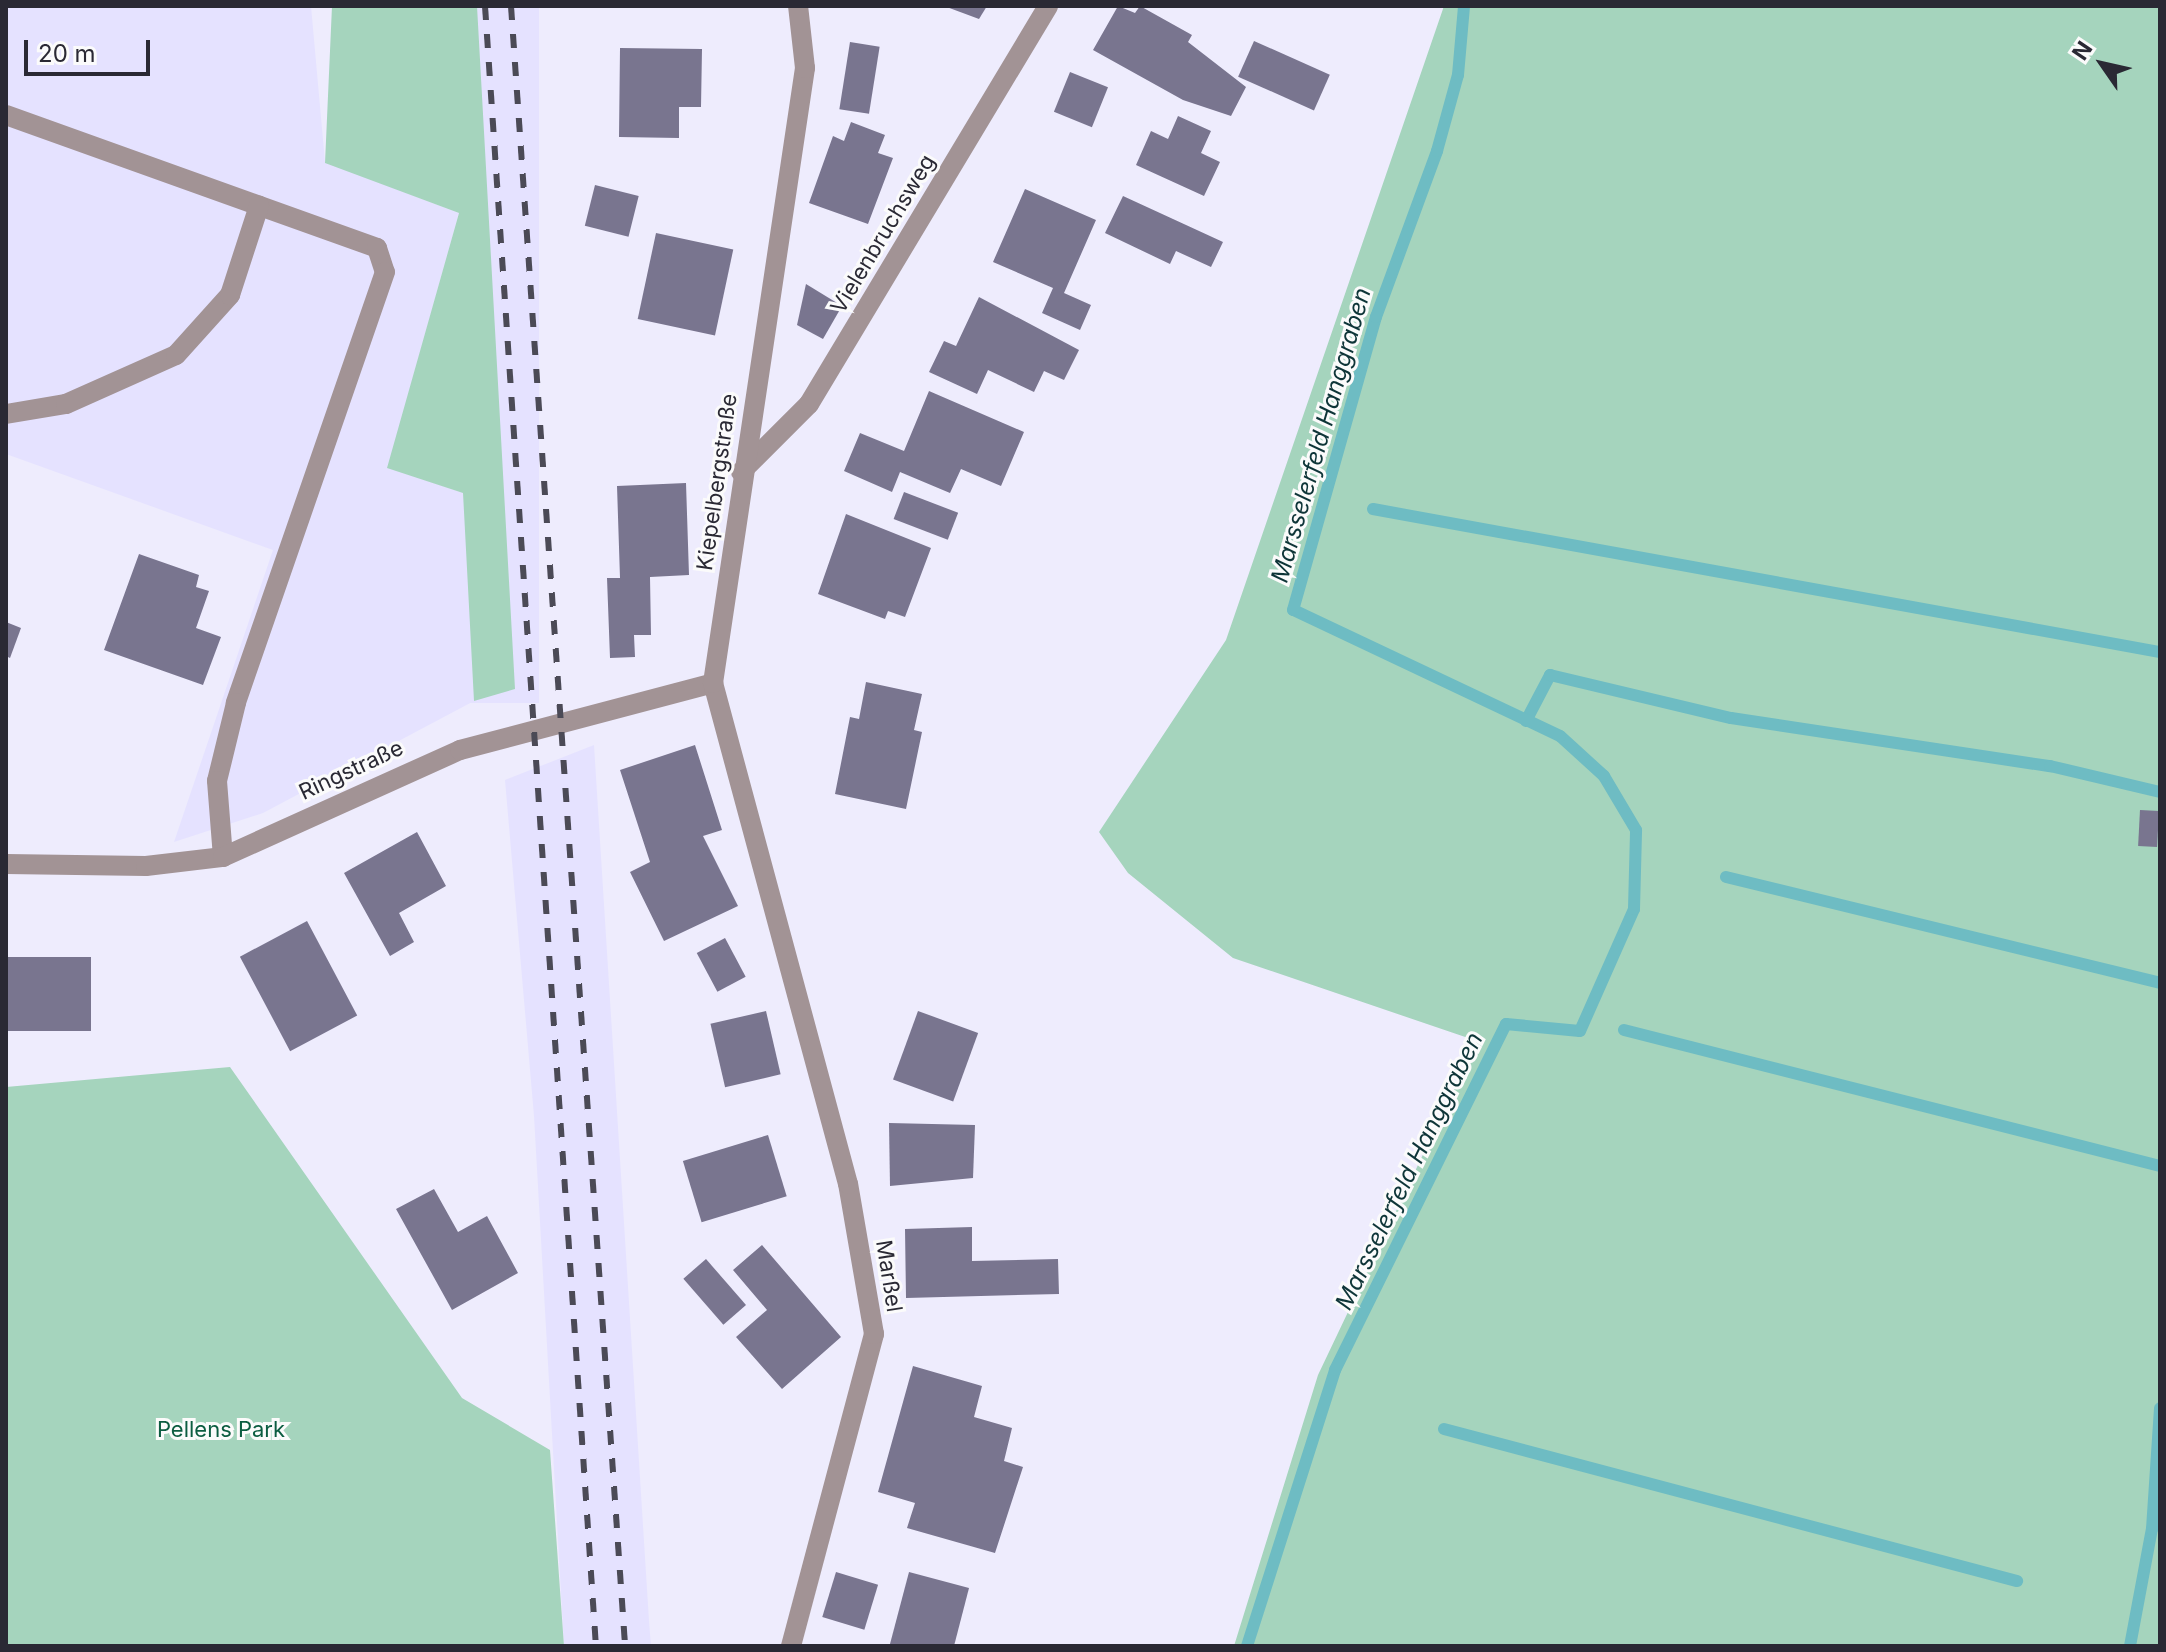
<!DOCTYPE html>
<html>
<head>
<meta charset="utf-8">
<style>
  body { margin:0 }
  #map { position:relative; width:2166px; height:1652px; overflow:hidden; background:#eeecfd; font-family:Inter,sans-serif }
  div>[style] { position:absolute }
  .built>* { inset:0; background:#e5e2ff; transform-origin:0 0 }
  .green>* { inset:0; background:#a5d4bd }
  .stream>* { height:12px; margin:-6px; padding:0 6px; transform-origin:6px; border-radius:6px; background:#6ebcc3 }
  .building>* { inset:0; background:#79758f; transform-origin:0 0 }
  .service>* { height:20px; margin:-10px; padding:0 10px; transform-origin:10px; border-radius:10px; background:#a29395 }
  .minor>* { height:20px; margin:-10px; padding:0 10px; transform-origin:10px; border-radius:10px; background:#a29395 }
  .rail>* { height:6px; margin-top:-3px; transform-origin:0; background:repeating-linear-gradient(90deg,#4b4a56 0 14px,transparent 0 28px) }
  span { translate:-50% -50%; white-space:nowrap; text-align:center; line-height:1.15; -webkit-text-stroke:6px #fbfbfb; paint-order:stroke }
  .street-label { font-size:22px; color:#2a2934 }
  .park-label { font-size:22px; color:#0c5d41 }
  .water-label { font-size:24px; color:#0e3538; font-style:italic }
  .frame { position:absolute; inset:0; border:8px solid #2a2934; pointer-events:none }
  .north { position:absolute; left:2062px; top:24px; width:80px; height:80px; -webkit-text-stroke:6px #fbfbfb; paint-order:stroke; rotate:304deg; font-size:22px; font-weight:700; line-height:32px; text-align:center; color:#2a2934 }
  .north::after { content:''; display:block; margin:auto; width:28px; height:36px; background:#2a2934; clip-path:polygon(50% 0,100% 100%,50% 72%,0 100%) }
  .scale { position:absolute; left:24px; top:40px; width:126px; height:36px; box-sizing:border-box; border:4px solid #2a2934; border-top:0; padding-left:10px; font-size:24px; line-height:28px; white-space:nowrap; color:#2a2934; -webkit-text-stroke:6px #fbfbfb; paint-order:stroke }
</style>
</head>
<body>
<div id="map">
  <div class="built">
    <i style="clip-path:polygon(6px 6px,311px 6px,325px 162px,459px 213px,388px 467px,463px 493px,474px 701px,263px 813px,174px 842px,273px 550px,6px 454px)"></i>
    <i style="left:459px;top:6px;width:80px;height:697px"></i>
    <i style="clip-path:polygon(594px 745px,649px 1621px,651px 1646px,564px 1646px,534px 1116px,505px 780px)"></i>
  </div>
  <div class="green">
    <i style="clip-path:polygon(332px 6px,477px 6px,515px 689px,474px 701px,463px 493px,387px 468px,459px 213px,325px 163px)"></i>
    <i style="clip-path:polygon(1444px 6px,2160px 6px,2160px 1646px,1234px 1646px,1318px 1375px,1477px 1041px,1233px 958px,1128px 873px,1099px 832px,1226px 640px)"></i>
    <i style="clip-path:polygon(230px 1067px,462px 1398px,550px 1450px,564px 1646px,6px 1646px,6px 1087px)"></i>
  </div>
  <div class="stream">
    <i style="left:1373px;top:509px;width:800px;rotate:10.3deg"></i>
    <i style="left:1526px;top:721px;width:52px;rotate:-62.4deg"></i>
    <i style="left:1550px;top:675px;width:186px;rotate:13.4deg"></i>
    <i style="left:1731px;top:718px;width:323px;rotate:8.6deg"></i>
    <i style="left:2050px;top:766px;width:113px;rotate:13.3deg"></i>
    <i style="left:1726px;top:877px;width:447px;rotate:13.7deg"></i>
    <i style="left:1624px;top:1030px;width:553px;rotate:14.24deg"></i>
    <i style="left:1444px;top:1429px;width:593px;rotate:14.86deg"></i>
    <i style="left:1247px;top:1646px;width:290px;rotate:-72.3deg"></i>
    <i style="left:1335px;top:1370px;width:386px;rotate:-63.7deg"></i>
    <i style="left:1506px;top:1024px;width:74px;rotate:5.4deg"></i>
    <i style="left:1580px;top:1031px;width:133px;rotate:-66.1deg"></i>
    <i style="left:1634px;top:909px;width:79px;rotate:-88.5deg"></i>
    <i style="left:1636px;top:830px;width:63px;rotate:-120.7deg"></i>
    <i style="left:1604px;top:776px;width:59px;rotate:-137.7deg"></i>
    <i style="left:1560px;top:736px;width:295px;rotate:-154.7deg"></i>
    <i style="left:1293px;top:610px;width:305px;rotate:-74.2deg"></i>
    <i style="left:1376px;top:317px;width:177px;rotate:-69.8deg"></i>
    <i style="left:1437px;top:151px;width:79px;rotate:-74.6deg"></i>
    <i style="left:1458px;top:75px;width:69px;rotate:-85deg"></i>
    <i style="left:2130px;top:1646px;width:119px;rotate:-79.4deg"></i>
    <i style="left:2152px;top:1529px;width:121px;rotate:-86.2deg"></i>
  </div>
  <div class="building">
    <i style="clip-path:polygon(944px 6px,987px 6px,979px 19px)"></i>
    <i style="clip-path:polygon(1118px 6px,1135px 13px,1140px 6px,1192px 35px,1188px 42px,1246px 87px,1231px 116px,1183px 100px,1093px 50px)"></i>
    <i style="left:1254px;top:41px;width:83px;height:39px;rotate:24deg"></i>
    <i style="left:850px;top:42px;width:30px;height:68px;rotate:9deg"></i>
    <i style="clip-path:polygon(620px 48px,702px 49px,701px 107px,679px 107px,679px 138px,619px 137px)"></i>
    <i style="left:1070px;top:72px;width:41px;height:43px;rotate:22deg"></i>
    <i style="clip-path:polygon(1178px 116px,1211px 131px,1201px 153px,1220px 162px,1204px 196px,1136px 165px,1151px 131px,1168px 139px)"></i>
    <i style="clip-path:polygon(851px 122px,885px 135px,878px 153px,893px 158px,868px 224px,809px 203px,833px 136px,844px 141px)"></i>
    <i style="left:595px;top:185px;width:45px;height:42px;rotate:14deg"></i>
    <i style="clip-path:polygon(1025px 189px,1096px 220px,1064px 293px,1091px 305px,1080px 330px,1042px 313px,1053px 288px,993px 262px)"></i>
    <i style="clip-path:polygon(1123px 196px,1223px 242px,1211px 267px,1176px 251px,1170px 264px,1105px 233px)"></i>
    <i style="left:656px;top:233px;width:79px;height:88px;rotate:12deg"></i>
    <i style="clip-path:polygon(806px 284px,842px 306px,823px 339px,797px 325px)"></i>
    <i style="clip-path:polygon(979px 297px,1079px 350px,1064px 380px,1044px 371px,1034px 392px,988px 370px,977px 394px,929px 372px,944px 341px,956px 346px)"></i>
    <i style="clip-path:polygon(929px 391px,1024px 432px,1001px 486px,961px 469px,950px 493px,900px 472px,892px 492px,844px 471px,860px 433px,904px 451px)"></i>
    <i style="clip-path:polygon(686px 483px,689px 575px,650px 577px,651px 635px,634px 635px,635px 657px,610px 658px,607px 578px,620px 578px,617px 486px)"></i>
    <i style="left:904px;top:492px;width:58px;height:29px;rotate:21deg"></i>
    <i style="clip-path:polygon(846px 514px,931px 548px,905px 617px,888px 611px,885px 619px,818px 594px)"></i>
    <i style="clip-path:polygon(139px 554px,199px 575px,196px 587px,209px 591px,196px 628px,221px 637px,203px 685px,104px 650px)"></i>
    <i style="clip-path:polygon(6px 622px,21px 628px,10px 658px,6px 656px)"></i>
    <i style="clip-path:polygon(866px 682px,922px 694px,914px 730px,922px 732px,906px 809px,835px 794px,850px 717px,859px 719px)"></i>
    <i style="clip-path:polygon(695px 745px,722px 830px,703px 836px,738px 906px,664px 941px,630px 872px,650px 862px,620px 770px)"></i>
    <i style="left:2140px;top:810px;width:19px;height:36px;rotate:3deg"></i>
    <i style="clip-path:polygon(417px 832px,446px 886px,399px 913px,414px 942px,390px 956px,344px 873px)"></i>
    <i style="left:307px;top:921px;width:107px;height:76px;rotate:62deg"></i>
    <i style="left:725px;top:938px;width:44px;height:32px;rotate:62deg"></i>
    <i style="left:6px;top:957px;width:85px;height:74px"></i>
    <i style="left:766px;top:1011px;width:65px;height:57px;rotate:77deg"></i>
    <i style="left:918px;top:1011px;width:64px;height:73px;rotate:20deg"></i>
    <i style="clip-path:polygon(889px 1123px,975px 1125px,973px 1178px,890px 1186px)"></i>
    <i style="left:768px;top:1135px;width:64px;height:89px;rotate:73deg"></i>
    <i style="clip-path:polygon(434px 1189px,458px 1232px,487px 1216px,518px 1273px,452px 1310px,396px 1209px)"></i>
    <i style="clip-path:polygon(972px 1227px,972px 1261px,1058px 1259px,1059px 1294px,906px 1298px,905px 1229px)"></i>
    <i style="clip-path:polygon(762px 1245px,841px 1337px,782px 1389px,736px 1337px,767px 1310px,733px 1270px)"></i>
    <i style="left:706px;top:1259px;width:61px;height:30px;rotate:49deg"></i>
    <i style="clip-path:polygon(913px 1366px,982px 1386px,974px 1417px,1012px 1428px,1004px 1461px,1023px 1467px,995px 1553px,907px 1528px,915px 1503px,878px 1492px)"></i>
    <i style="left:836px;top:1572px;width:44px;height:47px;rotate:17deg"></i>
    <i style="clip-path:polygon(909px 1572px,969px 1588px,954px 1646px,890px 1644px)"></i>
  </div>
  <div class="service">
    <i style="left:6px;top:115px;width:394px;rotate:19.7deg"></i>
    <i style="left:377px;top:248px;width:25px;rotate:72deg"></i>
    <i style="left:385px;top:272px;width:456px;rotate:109.1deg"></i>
    <i style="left:236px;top:703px;width:80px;rotate:103.7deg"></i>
    <i style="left:217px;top:781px;width:76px;rotate:85.5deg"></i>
    <i style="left:6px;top:414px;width:61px;rotate:-9.5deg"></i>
    <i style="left:66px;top:404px;width:120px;rotate:-24deg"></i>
    <i style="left:176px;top:355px;width:81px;rotate:-48deg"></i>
    <i style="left:230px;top:295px;width:94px;rotate:-72deg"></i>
  </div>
  <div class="minor">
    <i style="left:741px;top:472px;width:96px;rotate:-45deg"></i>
    <i style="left:809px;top:404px;width:464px;rotate:-59deg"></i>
    <i style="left:6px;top:864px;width:140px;rotate:0.8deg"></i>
    <i style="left:146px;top:866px;width:78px;rotate:-6.7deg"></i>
    <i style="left:223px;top:857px;width:260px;rotate:-24.3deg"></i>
    <i style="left:460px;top:750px;width:262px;rotate:-14.8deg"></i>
    <i style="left:791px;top:1646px;width:323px;rotate:-75.1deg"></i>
    <i style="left:874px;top:1334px;width:152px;rotate:-99.8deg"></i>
    <i style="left:848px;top:1184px;width:519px;rotate:-105.08deg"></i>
    <i style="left:713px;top:683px;width:622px;rotate:-81.49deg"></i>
    <i style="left:805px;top:68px;width:62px;rotate:-96.4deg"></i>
  </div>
  <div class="rail">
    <i style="left:485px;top:6px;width:1644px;rotate:86.13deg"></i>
    <i style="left:511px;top:6px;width:1644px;rotate:86.02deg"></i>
  </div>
  <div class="street-label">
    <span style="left:883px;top:234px;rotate:-59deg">Vielenbruchsweg</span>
    <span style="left:717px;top:482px;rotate:-82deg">Kiepelbergstraße</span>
    <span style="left:351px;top:770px;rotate:-25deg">Ringstraße</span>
    <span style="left:889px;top:1276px;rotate:81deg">Marßel</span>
  </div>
  <div class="park-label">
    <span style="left:221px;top:1430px">Pellens Park</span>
  </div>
  <div class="water-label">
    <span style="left:1321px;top:435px;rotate:-74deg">Marsselerfeld Hanggraben</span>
    <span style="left:1409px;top:1171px;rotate:-64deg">Marsselerfeld Hanggraben</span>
  </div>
  <div class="frame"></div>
  <div class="north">N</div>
  <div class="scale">20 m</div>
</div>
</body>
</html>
